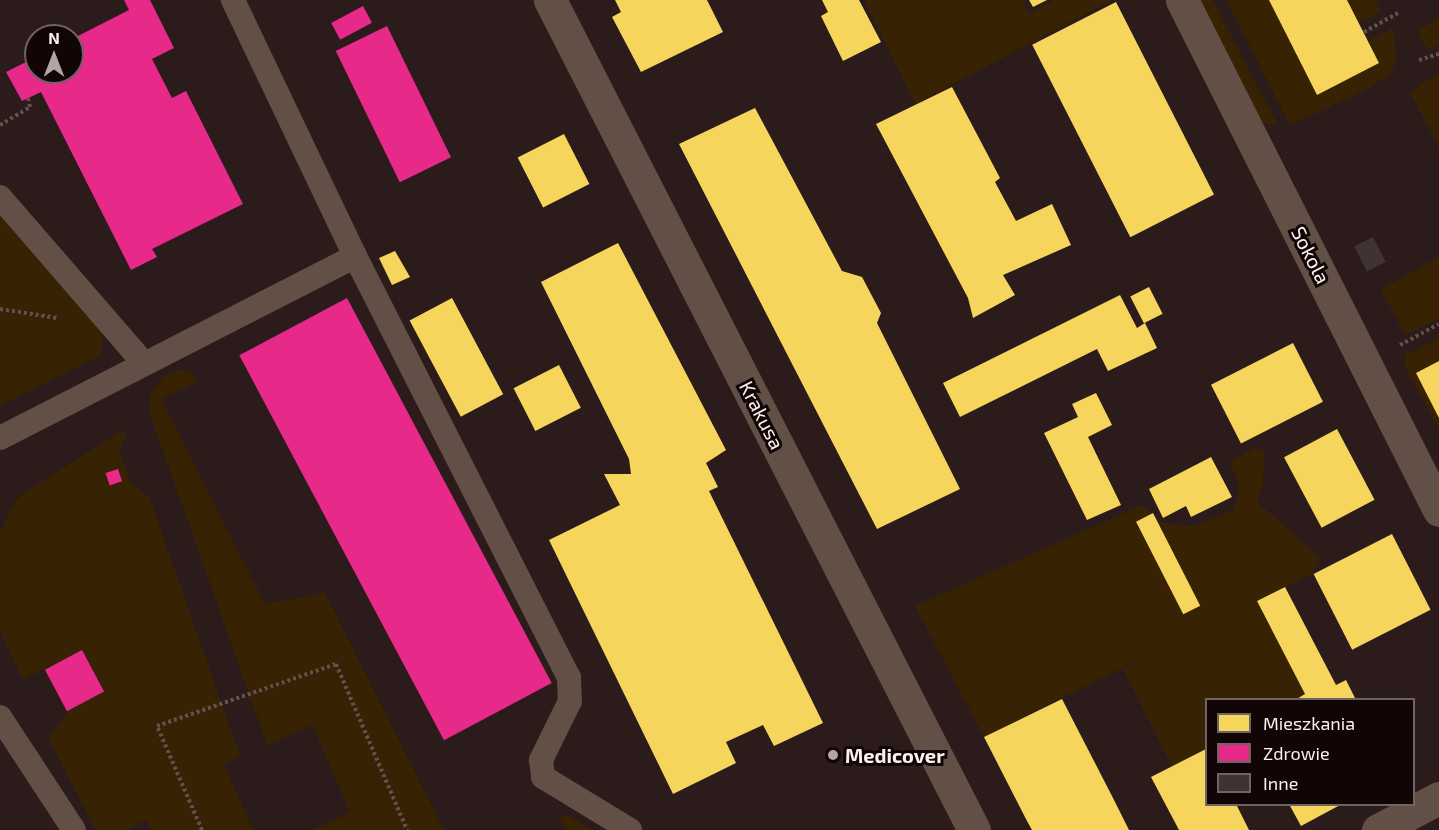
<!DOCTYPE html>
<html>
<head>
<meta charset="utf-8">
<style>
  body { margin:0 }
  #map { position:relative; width:1439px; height:830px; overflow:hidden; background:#2c1b1b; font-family:"Exo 2",sans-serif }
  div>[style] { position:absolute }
  .green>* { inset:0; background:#372304 }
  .homes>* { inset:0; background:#f6d55c; transform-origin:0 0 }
  .health>* { inset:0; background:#e7298a; transform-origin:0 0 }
  .building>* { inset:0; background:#403336; transform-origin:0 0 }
  .path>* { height:4px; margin-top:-2px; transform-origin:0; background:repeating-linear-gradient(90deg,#61514c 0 3px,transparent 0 6px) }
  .lane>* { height:24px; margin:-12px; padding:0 12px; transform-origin:12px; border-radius:12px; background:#624f46 }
  .street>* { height:33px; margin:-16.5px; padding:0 16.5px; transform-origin:16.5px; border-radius:16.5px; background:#624f46 }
  .dots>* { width:16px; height:16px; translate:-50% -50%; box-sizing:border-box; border:3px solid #110505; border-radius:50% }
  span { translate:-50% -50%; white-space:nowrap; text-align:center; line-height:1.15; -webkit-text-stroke:6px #110505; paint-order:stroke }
  .street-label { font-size:20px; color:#fdf0ef }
  .poi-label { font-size:20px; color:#fdf0ef; font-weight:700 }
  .left { translate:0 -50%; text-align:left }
  .legend { position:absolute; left:1205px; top:698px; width:210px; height:108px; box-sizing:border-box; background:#110505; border:2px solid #6f6363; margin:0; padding:8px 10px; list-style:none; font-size:18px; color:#fdf0ef }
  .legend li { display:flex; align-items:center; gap:12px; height:30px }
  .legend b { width:30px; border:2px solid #6f6363 }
  .north { position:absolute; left:24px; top:24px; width:60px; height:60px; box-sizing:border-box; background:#110505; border:2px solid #6f6363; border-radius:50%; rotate:0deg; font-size:16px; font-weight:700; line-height:24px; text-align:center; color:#fdf0ef }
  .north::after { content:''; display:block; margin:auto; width:21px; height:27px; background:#b4a5a5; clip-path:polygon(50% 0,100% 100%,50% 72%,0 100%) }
</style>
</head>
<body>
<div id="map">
  <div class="green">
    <i style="clip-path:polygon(864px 0,1022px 0,1029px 14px,1054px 0,1112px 0,915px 104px)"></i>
    <i style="clip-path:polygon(1197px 0,1213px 0,1278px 125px,1260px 122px)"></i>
    <i style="clip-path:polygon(1226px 0,1269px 0,1317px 94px,1379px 63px,1368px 41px,1393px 28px,1397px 59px,1390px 74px,1366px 90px,1290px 125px)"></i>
    <i style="clip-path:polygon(1347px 0,1375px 0,1381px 12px,1359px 22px)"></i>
    <i style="clip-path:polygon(1439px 17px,1439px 42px,1431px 50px,1423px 44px,1418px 31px)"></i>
    <i style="clip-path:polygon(1439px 73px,1439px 148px,1410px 92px)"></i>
    <i style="clip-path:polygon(0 210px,90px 313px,103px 336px,100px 356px,0 406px)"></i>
    <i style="clip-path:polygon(1439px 257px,1439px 319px,1405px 335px,1381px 289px)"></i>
    <i style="clip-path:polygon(1439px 338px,1439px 361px,1416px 373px,1439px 418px,1439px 429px,1405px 367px,1405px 355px)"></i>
    <i style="clip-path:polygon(179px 370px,192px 372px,198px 381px,161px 399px,265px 604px,325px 593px,444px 830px,312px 830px,350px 812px,312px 725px,267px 745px,150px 414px,150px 396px,163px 376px)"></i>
    <i style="clip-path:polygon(123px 430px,126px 437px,119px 451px,131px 484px,149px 496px,240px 756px,224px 764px,253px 830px,152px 830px,146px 820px,127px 830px,96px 830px,48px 738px,69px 710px,104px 690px,82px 651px,23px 679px,0 631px,0 533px,11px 508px,21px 495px)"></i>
    <i style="clip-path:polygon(1255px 448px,1264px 452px,1263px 484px,1257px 502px,1320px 557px,1313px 573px,1257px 601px,1305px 694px,1295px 699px,1206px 700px,1206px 749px,1172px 767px,1123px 669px,1192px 633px,984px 737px,915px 606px,1142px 505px,1163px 523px,1193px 526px,1234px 510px,1240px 487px,1230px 462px)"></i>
    <i style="clip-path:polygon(565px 814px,593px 830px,566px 830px,559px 819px)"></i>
  </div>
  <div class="homes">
    <i style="clip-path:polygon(615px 0,707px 0,723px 32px,641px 72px,612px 17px,621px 12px)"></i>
    <i style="clip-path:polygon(822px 0,859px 0,881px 42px,843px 61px,821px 16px,828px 12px)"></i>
    <i style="clip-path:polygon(1029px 0,1047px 0,1033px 7px)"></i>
    <i style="clip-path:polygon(1269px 0,1347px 0,1379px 63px,1317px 95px)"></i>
    <i style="left:1116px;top:2px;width:216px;height:94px;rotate:63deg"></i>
    <i style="clip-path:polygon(952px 87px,1000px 178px,995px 182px,1016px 221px,1052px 204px,1071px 245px,1003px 275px,1015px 295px,973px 318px,968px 298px,876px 124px)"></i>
    <i style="clip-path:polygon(755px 108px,842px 271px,862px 277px,881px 313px,877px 323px,960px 489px,877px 529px,679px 144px)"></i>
    <i style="left:564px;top:134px;width:56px;height:52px;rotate:63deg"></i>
    <i style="clip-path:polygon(618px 243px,726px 450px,706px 463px,718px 487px,709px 491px,823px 723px,774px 746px,763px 725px,726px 742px,736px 763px,673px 794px,549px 540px,620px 505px,604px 474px,631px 474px,629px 459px,541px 282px)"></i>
    <i style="clip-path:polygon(395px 251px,410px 277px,392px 285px,379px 258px)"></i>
    <i style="left:1149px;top:287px;width:30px;height:21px;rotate:63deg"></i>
    <i style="clip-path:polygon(1120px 295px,1137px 328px,1145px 323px,1157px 348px,1108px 371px,1097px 349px,960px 417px,943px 383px)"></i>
    <i style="left:452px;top:298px;width:109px;height:48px;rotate:62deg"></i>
    <i style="left:1293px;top:343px;width:66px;height:92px;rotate:63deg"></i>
    <i style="clip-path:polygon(1439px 361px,1439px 418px,1416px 373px)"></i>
    <i style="left:559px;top:365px;width:48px;height:51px;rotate:63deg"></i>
    <i style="clip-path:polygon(1096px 393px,1112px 425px,1088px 437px,1121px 505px,1087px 520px,1044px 433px,1078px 417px,1072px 404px)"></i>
    <i style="left:1337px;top:429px;width:80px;height:60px;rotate:62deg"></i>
    <i style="clip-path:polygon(1211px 457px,1232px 497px,1191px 517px,1186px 506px,1163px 518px,1149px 489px)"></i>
    <i style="left:1153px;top:513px;width:104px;height:19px;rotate:63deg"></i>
    <i style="left:1392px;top:534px;width:85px;height:88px;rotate:63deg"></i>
    <i style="clip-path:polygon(1285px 587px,1336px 685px,1346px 680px,1356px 700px,1295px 700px,1305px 694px,1257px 601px)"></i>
    <i style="clip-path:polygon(1062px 699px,1112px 796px,1129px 830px,1032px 830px,1027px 821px,984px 737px)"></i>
    <i style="clip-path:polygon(1206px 749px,1206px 804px,1236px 804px,1249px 830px,1179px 830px,1151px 777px)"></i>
    <i style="clip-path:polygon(1289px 804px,1342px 804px,1301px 826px)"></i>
  </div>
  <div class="health">
    <i style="clip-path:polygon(124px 0,150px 0,174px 48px,152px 59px,172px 98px,186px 91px,243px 204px,152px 249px,157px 257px,131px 270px,41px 92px,22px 101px,6px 72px,36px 57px,36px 72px,72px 72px,72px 39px,129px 10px)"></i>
    <i style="left:363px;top:6px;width:19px;height:36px;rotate:62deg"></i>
    <i style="left:387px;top:26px;width:146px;height:57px;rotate:64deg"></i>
    <i style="left:347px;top:298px;width:436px;height:122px;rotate:62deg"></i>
    <i style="left:118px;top:469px;width:13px;height:13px;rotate:72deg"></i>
    <i style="left:82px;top:650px;width:47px;height:42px;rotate:62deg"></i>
  </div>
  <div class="building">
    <i style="left:1373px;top:237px;width:28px;height:21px;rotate:63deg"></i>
  </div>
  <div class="path">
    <i style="left:1364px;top:32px;width:41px;rotate:-29.1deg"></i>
    <i style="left:1419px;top:60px;width:21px;rotate:-17deg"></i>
    <i style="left:0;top:125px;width:35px;rotate:-31deg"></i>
    <i style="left:30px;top:107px;width:9px;rotate:-103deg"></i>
    <i style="left:0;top:309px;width:58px;rotate:9deg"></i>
    <i style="left:1400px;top:345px;width:44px;rotate:-28.3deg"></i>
    <i style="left:202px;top:830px;width:113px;rotate:-113.4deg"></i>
    <i style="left:157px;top:726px;width:189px;rotate:-19.1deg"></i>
    <i style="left:336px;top:664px;width:181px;rotate:66.8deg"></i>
  </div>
  <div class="lane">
    <i style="left:0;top:197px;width:218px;rotate:49.1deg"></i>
    <i style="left:355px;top:256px;width:472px;rotate:63.1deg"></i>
    <i style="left:569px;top:677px;width:24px;rotate:88deg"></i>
    <i style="left:570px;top:701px;width:66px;rotate:116.2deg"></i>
    <i style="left:541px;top:760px;width:17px;rotate:83deg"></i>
    <i style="left:543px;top:777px;width:102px;rotate:31.3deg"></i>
    <i style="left:0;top:438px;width:399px;rotate:-27.1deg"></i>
    <i style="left:355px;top:256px;width:284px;rotate:-115.5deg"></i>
    <i style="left:0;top:717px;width:135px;rotate:56.8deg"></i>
  </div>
  <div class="street">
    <i style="left:550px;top:0;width:932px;rotate:62.94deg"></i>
    <i style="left:1182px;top:0;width:571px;rotate:63.26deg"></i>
    <i style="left:1378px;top:830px;width:69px;rotate:-27.7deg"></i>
  </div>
  <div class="dots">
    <i style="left:833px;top:755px;background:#b4a5a5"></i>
  </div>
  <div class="street-label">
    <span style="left:1311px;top:255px;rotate:63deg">Sokola</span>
    <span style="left:762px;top:415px;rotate:63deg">Krakusa</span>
  </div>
  <div class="poi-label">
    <span class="left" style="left:845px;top:755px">Medicover</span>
  </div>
  <ul class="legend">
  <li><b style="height:16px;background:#f6d55c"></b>Mieszkania</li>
  <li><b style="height:16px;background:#e7298a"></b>Zdrowie</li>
  <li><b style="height:16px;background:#403336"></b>Inne</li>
  </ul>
  <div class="north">N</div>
</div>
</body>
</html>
